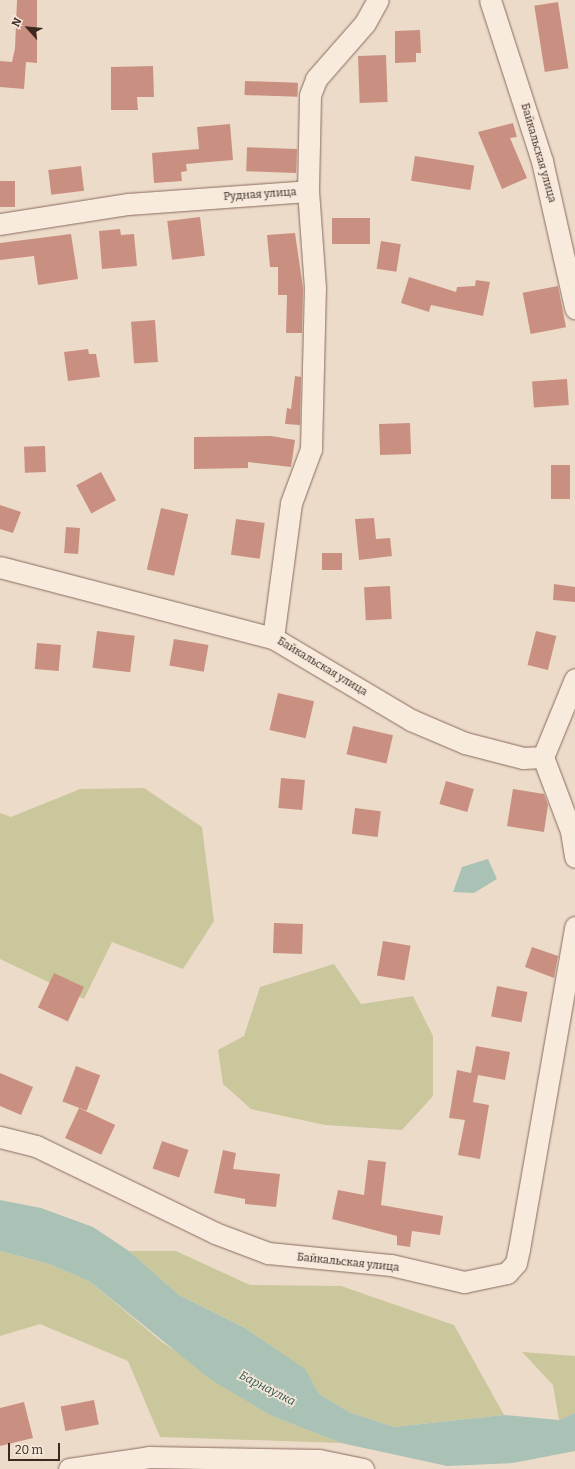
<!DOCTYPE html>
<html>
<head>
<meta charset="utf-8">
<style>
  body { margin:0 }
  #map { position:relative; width:575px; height:1469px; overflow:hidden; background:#eddbc9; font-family:Bitter,serif }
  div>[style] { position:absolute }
  .green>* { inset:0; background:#cbc79d }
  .water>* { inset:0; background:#aac2b6 }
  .building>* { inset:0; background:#c99081; transform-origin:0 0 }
  .roads { filter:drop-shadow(0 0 1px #896c5f) drop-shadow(0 0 1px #896c5f) }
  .minor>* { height:21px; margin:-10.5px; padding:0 10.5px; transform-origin:10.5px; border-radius:10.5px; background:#f8eadd }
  span { translate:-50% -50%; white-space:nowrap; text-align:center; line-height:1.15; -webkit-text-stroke:3px #f5e7d9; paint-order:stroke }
  .street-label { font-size:11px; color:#3a2821 }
  .water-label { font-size:12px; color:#31594e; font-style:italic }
  .north { position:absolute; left:8px; top:8px; width:40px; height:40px; -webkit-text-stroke:3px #f5e7d9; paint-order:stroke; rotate:297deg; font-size:11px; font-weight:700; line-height:16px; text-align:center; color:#3a2821 }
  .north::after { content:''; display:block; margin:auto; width:14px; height:18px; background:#3a2821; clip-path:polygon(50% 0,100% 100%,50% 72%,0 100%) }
  .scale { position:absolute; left:8px; top:1443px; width:52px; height:18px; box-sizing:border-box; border:2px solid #3a2821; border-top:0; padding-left:5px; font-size:12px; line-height:14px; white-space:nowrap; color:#3a2821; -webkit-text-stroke:3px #f5e7d9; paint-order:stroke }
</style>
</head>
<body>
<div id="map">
  <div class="green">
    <i style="clip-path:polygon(144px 788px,202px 827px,214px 921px,183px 969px,112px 942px,84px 999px,0 959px,0 813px,11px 817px,80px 789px)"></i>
    <i style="clip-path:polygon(334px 964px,361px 1004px,413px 996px,433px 1036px,433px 1096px,402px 1130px,325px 1125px,251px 1109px,223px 1084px,218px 1050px,244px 1036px,260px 987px)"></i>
    <i style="clip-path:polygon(0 1251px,49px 1264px,89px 1281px,162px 1342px,272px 1416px,341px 1443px,160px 1437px,128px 1361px,40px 1324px,0 1336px)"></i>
    <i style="clip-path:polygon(129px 1251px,176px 1251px,250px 1285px,341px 1286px,454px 1325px,504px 1415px,394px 1427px,349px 1412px,319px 1394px,304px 1369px,245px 1328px,179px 1295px)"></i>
    <i style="clip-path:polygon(522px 1352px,575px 1356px,575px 1413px,559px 1420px,553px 1385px)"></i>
  </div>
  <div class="water">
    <i style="clip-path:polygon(488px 859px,497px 879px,474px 893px,453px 892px,462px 867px)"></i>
    <i style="clip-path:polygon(0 1200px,41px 1208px,93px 1227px,129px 1251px,179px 1295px,245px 1328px,305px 1369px,319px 1394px,349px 1412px,394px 1427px,504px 1415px,559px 1420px,575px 1413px,575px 1451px,513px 1463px,447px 1466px,341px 1443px,272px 1416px,210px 1379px,89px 1281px,49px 1264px,0 1251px)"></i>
  </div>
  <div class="building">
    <i style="clip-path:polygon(17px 0,37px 0,37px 63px,26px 62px,24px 89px,0 87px,0 61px,12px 62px,15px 48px)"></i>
    <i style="left:558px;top:2px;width:67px;height:24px;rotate:81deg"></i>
    <i style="clip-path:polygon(420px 30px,421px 53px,416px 53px,416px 62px,395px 63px,395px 31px)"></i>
    <i style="left:386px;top:55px;width:47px;height:28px;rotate:88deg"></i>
    <i style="clip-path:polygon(153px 66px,154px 97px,137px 97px,138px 110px,111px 110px,111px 67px)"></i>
    <i style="left:245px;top:81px;width:53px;height:14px;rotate:2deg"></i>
    <i style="clip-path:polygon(513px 123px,517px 137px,510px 138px,527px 178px,502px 189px,478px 132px)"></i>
    <i style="clip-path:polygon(230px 124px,233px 160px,186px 164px,187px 171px,181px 172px,182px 181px,154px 183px,152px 153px,199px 149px,197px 127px)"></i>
    <i style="left:297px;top:149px;width:24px;height:50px;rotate:92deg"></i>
    <i style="left:415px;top:156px;width:60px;height:25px;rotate:9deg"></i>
    <i style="left:81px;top:166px;width:25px;height:33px;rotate:83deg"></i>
    <i style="left:0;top:181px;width:15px;height:26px"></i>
    <i style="left:200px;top:217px;width:39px;height:33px;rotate:83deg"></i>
    <i style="left:370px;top:218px;width:26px;height:38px;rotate:90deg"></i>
    <i style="clip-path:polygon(120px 229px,121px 235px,134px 234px,137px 266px,102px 269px,99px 231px)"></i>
    <i style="clip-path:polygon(295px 233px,303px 288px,302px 333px,286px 333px,287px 295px,278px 295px,278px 267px,270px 267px,267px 235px)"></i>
    <i style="clip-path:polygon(71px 234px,78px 279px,38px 285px,34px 256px,0 260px,0 243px)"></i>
    <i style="left:381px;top:241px;width:20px;height:28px;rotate:9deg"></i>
    <i style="clip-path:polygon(409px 277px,456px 292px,457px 287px,475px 286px,476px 280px,490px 282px,483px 316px,431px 305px,429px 312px,401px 303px)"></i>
    <i style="left:558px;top:286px;width:42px;height:36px;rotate:79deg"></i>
    <i style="left:155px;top:320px;width:42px;height:24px;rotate:86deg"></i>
    <i style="clip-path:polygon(88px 349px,89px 354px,96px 354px,100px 377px,68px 381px,64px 352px)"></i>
    <i style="clip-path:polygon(295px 376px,301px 377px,300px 425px,285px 424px,287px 408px,291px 409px)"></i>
    <i style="left:567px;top:379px;width:26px;height:35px;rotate:86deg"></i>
    <i style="left:410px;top:423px;width:31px;height:31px;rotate:88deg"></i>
    <i style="clip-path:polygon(271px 436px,295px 440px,291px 467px,248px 462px,248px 468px,194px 469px,194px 437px)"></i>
    <i style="left:45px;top:446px;width:26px;height:21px;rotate:88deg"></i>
    <i style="left:551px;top:465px;width:19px;height:34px"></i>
    <i style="left:101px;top:472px;width:32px;height:28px;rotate:62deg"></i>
    <i style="clip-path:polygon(0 505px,21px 512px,13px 533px,0 529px)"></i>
    <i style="left:161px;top:508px;width:28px;height:63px;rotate:13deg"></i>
    <i style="clip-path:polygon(374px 518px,376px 539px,390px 538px,392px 556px,359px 560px,355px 519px)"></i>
    <i style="left:236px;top:519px;width:29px;height:36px;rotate:8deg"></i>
    <i style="left:66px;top:527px;width:14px;height:26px;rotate:4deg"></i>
    <i style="left:322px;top:553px;width:20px;height:17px"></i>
    <i style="clip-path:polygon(554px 584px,575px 587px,575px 602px,553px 600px)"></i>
    <i style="left:390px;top:586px;width:33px;height:26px;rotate:87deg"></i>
    <i style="left:97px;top:631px;width:38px;height:37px;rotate:7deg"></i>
    <i style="left:536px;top:631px;width:21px;height:35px;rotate:14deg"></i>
    <i style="left:174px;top:639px;width:35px;height:27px;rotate:10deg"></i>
    <i style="left:37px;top:643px;width:24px;height:26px;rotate:5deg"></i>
    <i style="left:278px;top:693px;width:37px;height:38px;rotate:13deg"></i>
    <i style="left:353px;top:726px;width:41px;height:29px;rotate:13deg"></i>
    <i style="left:281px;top:778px;width:24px;height:30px;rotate:5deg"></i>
    <i style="left:446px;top:781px;width:29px;height:24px;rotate:16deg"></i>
    <i style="clip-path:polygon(513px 789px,544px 794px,548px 805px,544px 832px,507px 826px)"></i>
    <i style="left:355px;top:808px;width:26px;height:26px;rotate:7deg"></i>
    <i style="left:274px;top:923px;width:29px;height:30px;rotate:2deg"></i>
    <i style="left:383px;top:941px;width:28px;height:35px;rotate:10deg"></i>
    <i style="clip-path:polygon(532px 947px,558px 956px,554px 978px,525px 967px)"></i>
    <i style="left:54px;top:973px;width:33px;height:38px;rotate:25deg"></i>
    <i style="left:497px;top:986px;width:31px;height:31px;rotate:11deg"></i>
    <i style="clip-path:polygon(476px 1046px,510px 1052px,505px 1080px,478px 1075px,473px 1102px,489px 1105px,480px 1159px,458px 1155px,465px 1120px,449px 1118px,457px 1070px,471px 1073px)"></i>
    <i style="left:76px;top:1066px;width:26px;height:38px;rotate:21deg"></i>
    <i style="clip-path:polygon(0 1073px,33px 1087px,21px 1115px,0 1106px)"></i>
    <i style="left:79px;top:1108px;width:40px;height:33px;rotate:25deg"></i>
    <i style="left:162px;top:1141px;width:28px;height:29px;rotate:19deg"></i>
    <i style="clip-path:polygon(223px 1150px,236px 1153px,233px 1169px,280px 1174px,276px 1207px,245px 1204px,245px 1199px,214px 1193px)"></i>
    <i style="clip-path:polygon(368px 1160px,386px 1162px,381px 1205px,443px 1216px,440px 1235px,412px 1231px,410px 1247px,397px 1245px,397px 1236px,332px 1219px,338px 1190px,364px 1195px)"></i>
    <i style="left:94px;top:1400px;width:25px;height:34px;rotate:79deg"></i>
    <i style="clip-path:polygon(24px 1402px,33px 1438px,0 1446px,0 1408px)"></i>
  </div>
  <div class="roads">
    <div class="minor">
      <i style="left:490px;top:0;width:169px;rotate:72.1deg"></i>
      <i style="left:542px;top:161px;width:151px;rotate:77.3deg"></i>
      <i style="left:0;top:224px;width:130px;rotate:-8.9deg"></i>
      <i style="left:128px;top:204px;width:180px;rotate:-4.1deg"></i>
      <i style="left:0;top:567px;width:282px;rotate:14.6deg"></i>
      <i style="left:273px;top:638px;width:161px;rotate:30.7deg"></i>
      <i style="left:411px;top:720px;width:59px;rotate:23.1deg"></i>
      <i style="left:465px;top:743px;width:60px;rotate:14.5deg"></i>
      <i style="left:523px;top:758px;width:20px;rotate:-3deg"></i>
      <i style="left:543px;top:757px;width:84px;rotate:-67.7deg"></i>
      <i style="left:273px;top:638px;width:136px;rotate:-82.4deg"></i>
      <i style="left:291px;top:503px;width:58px;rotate:-69.7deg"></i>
      <i style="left:311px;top:449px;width:161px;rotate:-88.6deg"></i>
      <i style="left:315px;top:288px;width:97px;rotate:-94.1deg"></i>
      <i style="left:308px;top:191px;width:96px;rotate:-88.8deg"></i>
      <i style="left:310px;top:95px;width:17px;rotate:-69deg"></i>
      <i style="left:316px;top:79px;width:74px;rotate:-48.8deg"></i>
      <i style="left:365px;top:23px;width:26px;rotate:-61deg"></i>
      <i style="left:543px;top:757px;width:79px;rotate:69.3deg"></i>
      <i style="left:571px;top:831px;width:26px;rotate:81deg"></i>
      <i style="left:0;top:1137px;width:37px;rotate:14deg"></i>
      <i style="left:36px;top:1146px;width:199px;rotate:25.9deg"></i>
      <i style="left:215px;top:1233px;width:57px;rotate:20.7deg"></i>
      <i style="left:268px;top:1253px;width:124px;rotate:5.6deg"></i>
      <i style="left:391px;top:1265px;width:75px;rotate:13.1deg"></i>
      <i style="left:464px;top:1282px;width:44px;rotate:-11.8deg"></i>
      <i style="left:507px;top:1273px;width:13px;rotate:-48deg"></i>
      <i style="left:516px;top:1263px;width:14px;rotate:-78deg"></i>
      <i style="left:519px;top:1249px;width:327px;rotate:-80.1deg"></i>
      <i style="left:69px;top:1469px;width:81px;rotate:-8.5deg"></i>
      <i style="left:149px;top:1457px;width:170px;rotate:1deg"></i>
      <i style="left:319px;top:1460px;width:45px;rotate:11.6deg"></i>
    </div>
  </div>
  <div class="street-label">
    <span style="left:538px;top:153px;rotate:74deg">Байкальская улица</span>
    <span style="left:260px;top:195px;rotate:-4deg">Рудная улица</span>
    <span style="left:322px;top:667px;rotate:31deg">Байкальская улица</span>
    <span style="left:348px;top:1263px;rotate:6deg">Байкальская улица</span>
  </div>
  <div class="water-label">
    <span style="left:267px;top:1389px;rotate:27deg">Барнаулка</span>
  </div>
  <div class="north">N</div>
  <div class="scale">20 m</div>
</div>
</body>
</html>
